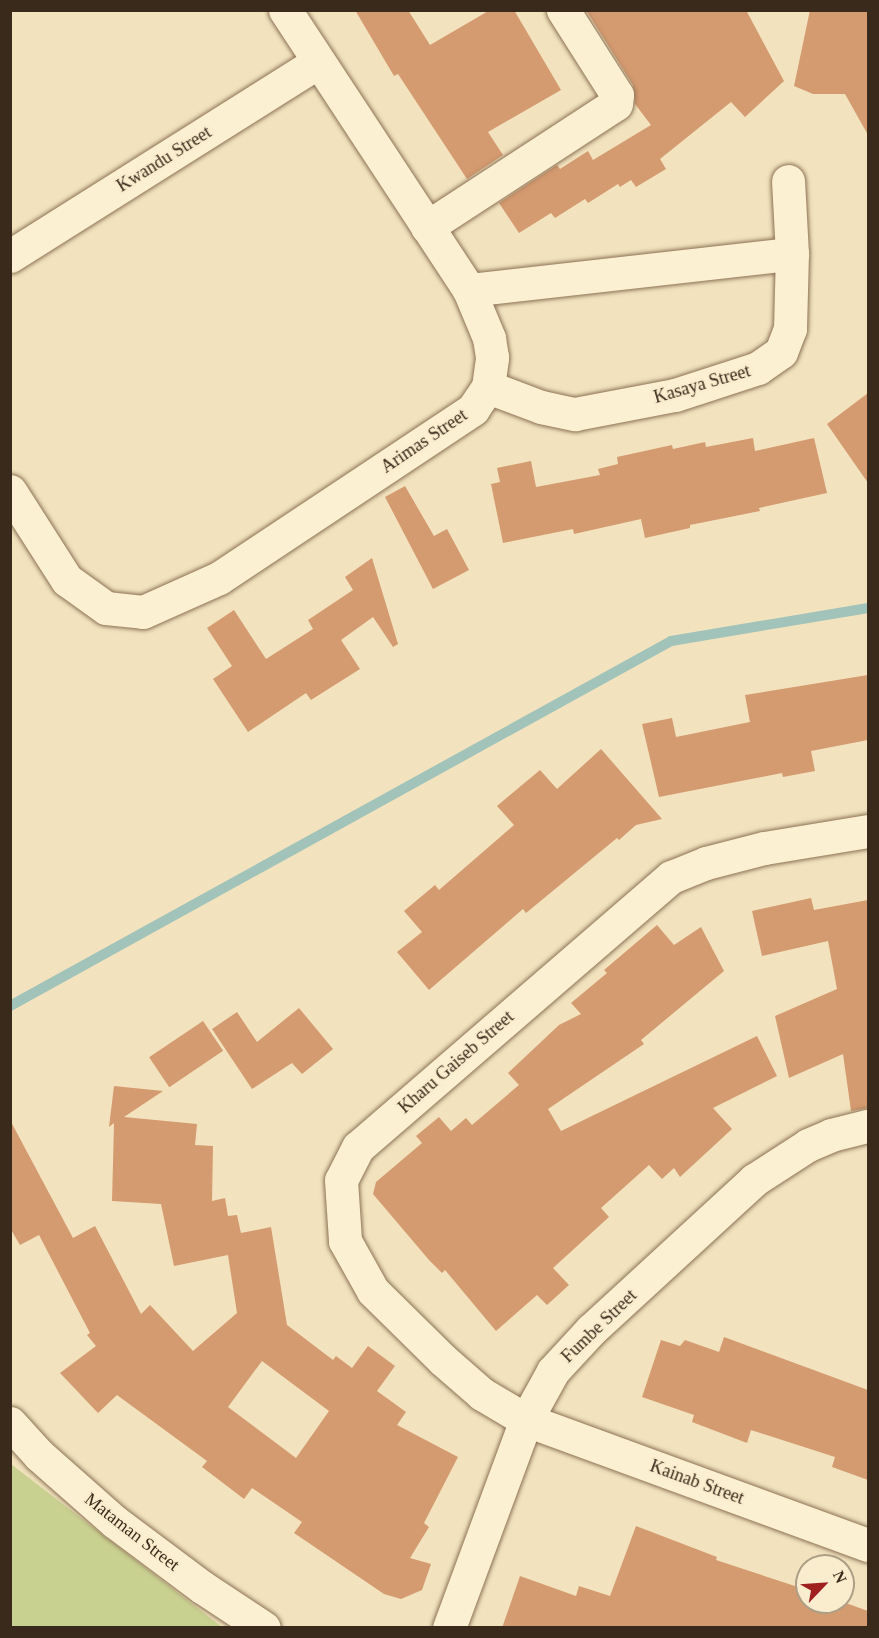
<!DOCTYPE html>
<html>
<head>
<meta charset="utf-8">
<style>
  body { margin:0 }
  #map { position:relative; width:879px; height:1638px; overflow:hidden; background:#f2e3be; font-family:Georgia,serif }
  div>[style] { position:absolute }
  .green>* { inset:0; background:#c9d191 }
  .stream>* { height:10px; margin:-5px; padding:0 5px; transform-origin:5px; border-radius:5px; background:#a2c3b9 }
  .building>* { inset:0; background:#d49a70; transform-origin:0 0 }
  .roads { filter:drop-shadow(0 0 2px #8c7255) drop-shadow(0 0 2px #8c7255) }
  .minor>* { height:33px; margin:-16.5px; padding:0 16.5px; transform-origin:16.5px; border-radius:16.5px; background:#fcf0d2 }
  span { translate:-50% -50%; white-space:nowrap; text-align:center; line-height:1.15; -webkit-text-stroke:4.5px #f9edce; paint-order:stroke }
  .street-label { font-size:18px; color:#3a2a1b }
  .frame { position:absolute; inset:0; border:12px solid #3a2a1b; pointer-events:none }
  .north { position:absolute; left:795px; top:1554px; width:60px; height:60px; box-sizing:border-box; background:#f9edce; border:2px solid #ad9f86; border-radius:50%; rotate:65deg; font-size:16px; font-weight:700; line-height:24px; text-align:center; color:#3a2a1b }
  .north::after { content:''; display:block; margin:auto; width:21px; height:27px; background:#a01f1f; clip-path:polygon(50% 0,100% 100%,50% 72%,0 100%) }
</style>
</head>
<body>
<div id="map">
  <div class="green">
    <i style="clip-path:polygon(10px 1464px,11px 1464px,222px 1627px,11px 1627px)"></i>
  </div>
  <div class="stream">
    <i style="left:10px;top:1006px;width:755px;rotate:-28.91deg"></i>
    <i style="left:671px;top:641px;width:200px;rotate:-9.5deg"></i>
  </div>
  <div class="building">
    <i style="clip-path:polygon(355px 10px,408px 10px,430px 45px,490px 10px,514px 10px,561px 90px,488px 132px,503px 155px,467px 179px,398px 74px,394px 76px)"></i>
    <i style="clip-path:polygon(586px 10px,746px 10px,784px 81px,745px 117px,731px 102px,660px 159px,666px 169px,636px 187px,631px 180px,620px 187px,618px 184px,588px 203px,585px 199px,555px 218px,551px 213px,519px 233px,499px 203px,557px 165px,560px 169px,588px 151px,593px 160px,651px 125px,635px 104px,633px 85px)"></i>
    <i style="clip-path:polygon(810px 10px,868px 10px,868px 135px,845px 94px,813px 94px,794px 86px)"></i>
    <i style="clip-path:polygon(868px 393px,868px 483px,827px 424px)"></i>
    <i style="clip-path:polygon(753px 438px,755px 451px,814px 438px,827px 493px,759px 508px,760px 511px,690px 525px,690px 528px,645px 538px,641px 519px,574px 534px,573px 529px,503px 543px,491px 484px,500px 482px,497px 468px,531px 461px,536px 487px,600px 475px,598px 469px,618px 464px,617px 457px,672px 445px,673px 449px,705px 442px,706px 447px)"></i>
    <i style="clip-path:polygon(405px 486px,434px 536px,447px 529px,469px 570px,433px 589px,385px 497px)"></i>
    <i style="clip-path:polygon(372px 558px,398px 644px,393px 647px,373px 617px,341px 640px,360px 669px,311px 700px,306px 693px,248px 732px,213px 679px,232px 666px,207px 628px,234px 610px,266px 659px,313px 629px,308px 620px,353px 590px,345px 577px)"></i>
    <i style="clip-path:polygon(868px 675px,868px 740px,811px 751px,815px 771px,783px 777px,782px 773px,659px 797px,642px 724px,672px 718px,676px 737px,750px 722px,745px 695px)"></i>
    <i style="clip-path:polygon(601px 749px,662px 819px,636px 825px,619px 840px,617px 838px,526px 913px,523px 909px,429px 990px,397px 952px,422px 932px,404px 911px,435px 885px,439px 890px,514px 825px,497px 806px,540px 770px,557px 789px)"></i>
    <i style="clip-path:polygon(811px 898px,814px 910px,868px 900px,868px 1108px,851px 1111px,843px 1054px,789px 1078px,775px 1016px,837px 989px,828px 941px,762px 956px,752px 911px)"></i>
    <i style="clip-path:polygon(657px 925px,674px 945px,701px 927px,724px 971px,641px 1040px,644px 1044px,548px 1109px,561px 1131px,757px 1036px,777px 1076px,713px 1108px,732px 1129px,680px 1177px,674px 1168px,662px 1179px,649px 1165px,601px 1208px,609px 1217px,553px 1268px,569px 1285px,547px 1305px,537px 1295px,496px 1331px,445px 1270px,442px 1273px,429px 1260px,373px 1194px,376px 1182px,422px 1143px,416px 1136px,439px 1117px,451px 1131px,466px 1118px,472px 1125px,519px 1085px,508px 1073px,559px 1025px,581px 1014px,571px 1003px,607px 973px,604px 970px)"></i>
    <i style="clip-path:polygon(299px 1008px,333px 1049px,302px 1074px,292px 1063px,252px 1089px,212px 1029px,237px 1012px,257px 1042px)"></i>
    <i style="left:203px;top:1021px;width:36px;height:65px;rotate:56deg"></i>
    <i style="clip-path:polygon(evenodd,114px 1086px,163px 1091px,124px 1117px,197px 1124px,195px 1145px,213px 1146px,212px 1201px,225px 1198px,228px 1216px,237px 1215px,241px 1233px,271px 1227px,287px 1325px,333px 1360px,336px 1356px,352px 1368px,368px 1346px,395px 1366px,377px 1391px,406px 1412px,397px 1425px,458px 1457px,424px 1523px,429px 1527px,410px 1558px,431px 1564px,422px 1590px,401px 1599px,384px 1594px,294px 1533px,302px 1522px,252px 1488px,244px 1499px,202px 1467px,207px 1461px,117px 1395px,98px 1413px,60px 1373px,96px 1346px,87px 1335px,90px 1333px,39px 1235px,20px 1245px,10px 1228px,10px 1120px,73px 1238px,95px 1226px,141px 1314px,150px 1305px,193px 1351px,237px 1313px,228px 1255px,174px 1266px,161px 1204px,112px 1201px,114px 1123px,109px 1127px,114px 1086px,262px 1361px,329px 1411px,296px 1458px,228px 1407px,262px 1361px)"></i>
    <i style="clip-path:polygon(724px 1337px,868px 1390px,868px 1480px,832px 1467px,835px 1457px,751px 1430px,747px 1443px,692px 1422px,694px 1415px,642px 1397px,661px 1340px,680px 1346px,685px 1340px,719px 1352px)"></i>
    <i style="clip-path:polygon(636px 1526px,717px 1557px,716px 1560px,807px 1590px,807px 1602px,843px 1602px,868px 1611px,868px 1628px,502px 1628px,520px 1576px,576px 1596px,579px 1586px,610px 1596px)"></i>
  </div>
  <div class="roads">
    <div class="minor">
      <i style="left:427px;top:227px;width:225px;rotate:-33.1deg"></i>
      <i style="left:616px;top:104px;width:9px;rotate:-84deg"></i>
      <i style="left:617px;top:95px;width:101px;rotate:-122.4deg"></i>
      <i style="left:10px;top:256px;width:363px;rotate:-32.2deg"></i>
      <i style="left:469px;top:290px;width:325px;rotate:-6.4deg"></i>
      <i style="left:488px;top:387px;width:57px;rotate:20.7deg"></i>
      <i style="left:541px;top:407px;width:35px;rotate:12deg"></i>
      <i style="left:575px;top:414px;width:102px;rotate:-10.8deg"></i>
      <i style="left:675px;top:395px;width:87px;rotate:-18deg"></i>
      <i style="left:758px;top:368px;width:28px;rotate:-35deg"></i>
      <i style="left:781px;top:352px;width:25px;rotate:-69deg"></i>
      <i style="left:790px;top:329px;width:75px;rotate:-88.5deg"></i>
      <i style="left:792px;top:254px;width:73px;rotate:-93.1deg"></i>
      <i style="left:10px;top:491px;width:106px;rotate:57.4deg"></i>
      <i style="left:67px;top:580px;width:48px;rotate:35.7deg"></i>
      <i style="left:106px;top:608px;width:37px;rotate:6deg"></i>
      <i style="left:143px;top:612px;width:83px;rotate:-24.1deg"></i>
      <i style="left:219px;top:578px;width:305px;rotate:-33.6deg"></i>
      <i style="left:473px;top:409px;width:27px;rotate:-56deg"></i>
      <i style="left:488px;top:387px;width:30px;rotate:-82deg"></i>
      <i style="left:492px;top:357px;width:19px;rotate:-99deg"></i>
      <i style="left:489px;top:338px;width:52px;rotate:-112.6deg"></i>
      <i style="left:469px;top:290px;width:335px;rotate:-123.3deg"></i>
      <i style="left:868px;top:831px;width:105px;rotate:170.7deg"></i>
      <i style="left:764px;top:848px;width:60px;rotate:165.5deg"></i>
      <i style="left:706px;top:863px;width:38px;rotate:158deg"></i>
      <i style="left:671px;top:877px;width:413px;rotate:139.2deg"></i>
      <i style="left:358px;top:1147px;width:37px;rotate:117deg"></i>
      <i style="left:341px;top:1180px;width:61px;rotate:86.2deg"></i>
      <i style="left:345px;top:1241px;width:57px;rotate:60.8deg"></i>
      <i style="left:373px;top:1291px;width:98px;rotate:44.6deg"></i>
      <i style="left:443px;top:1360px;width:52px;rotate:41.1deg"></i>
      <i style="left:482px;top:1394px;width:51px;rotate:30.6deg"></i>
      <i style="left:526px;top:1420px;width:364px;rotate:20.1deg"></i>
      <i style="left:10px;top:1423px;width:43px;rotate:47.8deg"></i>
      <i style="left:39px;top:1455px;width:101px;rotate:41.4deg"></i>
      <i style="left:115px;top:1522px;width:109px;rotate:36.8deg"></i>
      <i style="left:202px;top:1587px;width:74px;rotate:33.5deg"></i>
      <i style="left:449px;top:1628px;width:222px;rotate:-69.7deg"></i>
      <i style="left:526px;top:1420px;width:56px;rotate:-61.1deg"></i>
      <i style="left:553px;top:1371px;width:56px;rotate:-47.2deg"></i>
      <i style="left:591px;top:1330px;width:222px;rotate:-42.6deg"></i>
      <i style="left:754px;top:1180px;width:64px;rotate:-32.9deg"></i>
      <i style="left:808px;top:1145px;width:25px;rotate:-23deg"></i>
      <i style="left:831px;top:1135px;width:38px;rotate:-14deg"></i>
    </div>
  </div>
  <div class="street-label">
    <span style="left:164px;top:159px;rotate:-32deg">Kwandu Street</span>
    <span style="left:702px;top:384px;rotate:-16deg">Kasaya Street</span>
    <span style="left:424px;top:441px;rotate:-34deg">Arimas Street</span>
    <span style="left:456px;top:1062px;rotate:-41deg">Kharu Gaiseb Street</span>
    <span style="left:599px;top:1326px;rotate:-44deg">Fumbe Street</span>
    <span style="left:697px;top:1482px;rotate:20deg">Kainab Street</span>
    <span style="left:132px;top:1532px;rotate:38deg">Mataman Street</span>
  </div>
  <div class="frame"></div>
  <div class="north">N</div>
</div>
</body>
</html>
